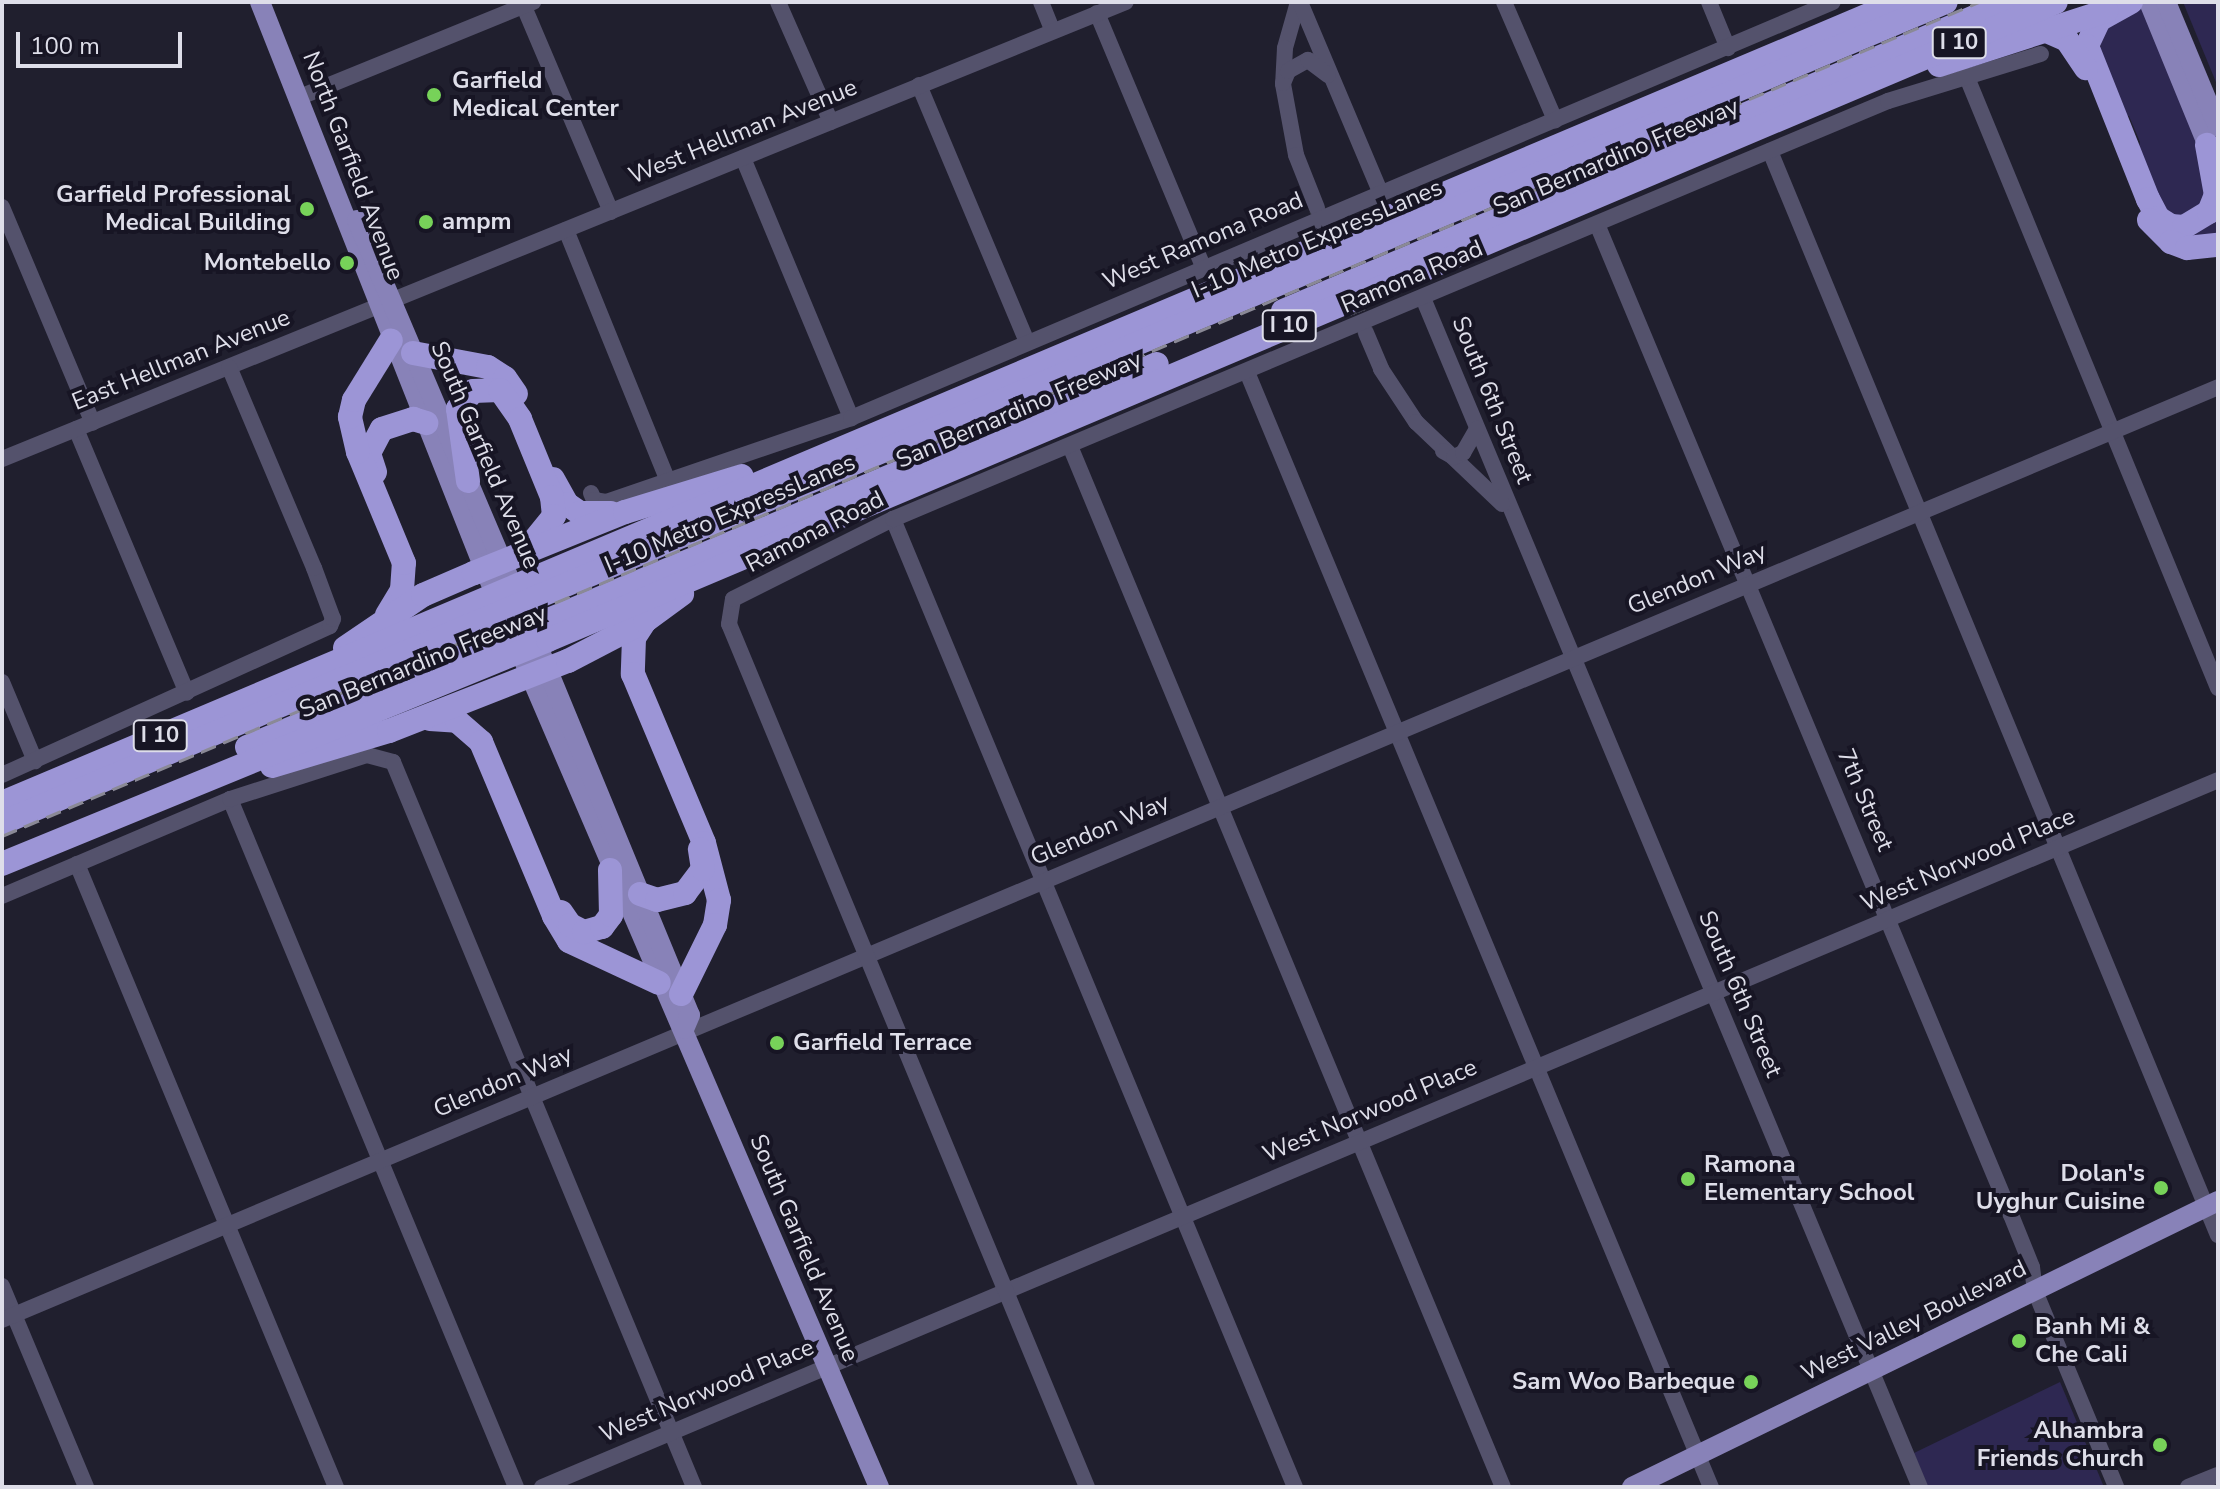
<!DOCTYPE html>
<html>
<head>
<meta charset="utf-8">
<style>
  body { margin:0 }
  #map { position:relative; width:2220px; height:1489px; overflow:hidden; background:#201f2e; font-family:"Nunito Sans",sans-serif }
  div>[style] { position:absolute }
  .green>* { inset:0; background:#2e2852 }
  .minor-tunnel>* { height:16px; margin-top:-8px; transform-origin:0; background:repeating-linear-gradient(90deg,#3c3c4a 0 16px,transparent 0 24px) }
  .minor>* { height:16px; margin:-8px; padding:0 8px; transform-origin:8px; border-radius:8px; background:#54526c }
  .major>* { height:20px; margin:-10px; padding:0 10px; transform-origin:10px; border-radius:10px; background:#8882b8 }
  .highway>* { height:24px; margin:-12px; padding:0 12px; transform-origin:12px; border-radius:12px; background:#9c95d6 }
  .rail>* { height:3px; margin-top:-1.5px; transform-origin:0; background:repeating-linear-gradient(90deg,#8a8996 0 16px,transparent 0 24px) }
  .dots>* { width:22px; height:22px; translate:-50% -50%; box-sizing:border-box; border:4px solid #171524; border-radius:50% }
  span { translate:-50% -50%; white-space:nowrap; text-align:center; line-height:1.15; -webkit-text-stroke:8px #171524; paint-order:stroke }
  .shield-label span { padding:2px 6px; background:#171524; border:2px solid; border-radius:6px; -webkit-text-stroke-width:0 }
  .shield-label { font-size:22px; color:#dedee9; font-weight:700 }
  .poi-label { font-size:24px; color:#dedee9; font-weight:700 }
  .left { translate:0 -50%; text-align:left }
  .right { translate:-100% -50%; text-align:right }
  .street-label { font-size:24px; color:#dedee9 }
  .frame { position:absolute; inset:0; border:4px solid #dedee9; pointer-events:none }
  .scale { position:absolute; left:16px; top:32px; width:166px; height:36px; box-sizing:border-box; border:4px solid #dedee9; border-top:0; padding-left:10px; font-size:24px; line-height:28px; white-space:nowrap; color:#dedee9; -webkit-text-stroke:6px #171524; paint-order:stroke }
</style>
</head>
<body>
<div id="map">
  <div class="green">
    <i style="clip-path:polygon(2183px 2px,2218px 2px,2218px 87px)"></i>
    <i style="clip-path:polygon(2142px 6px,2218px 191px,2218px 239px,2178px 239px,2138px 153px,2140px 142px,2129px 116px,2116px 113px,2098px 60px,2103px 30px)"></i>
    <i style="clip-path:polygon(2060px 1382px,2104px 1487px,1928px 1487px,1914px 1453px)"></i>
  </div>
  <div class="minor-tunnel">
    <i style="left:1317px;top:209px;width:133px;rotate:68.4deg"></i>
  </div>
  <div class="minor">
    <i style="left:522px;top:2px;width:228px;rotate:67deg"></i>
    <i style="left:778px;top:2px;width:131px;rotate:66.2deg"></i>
    <i style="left:1041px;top:2px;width:31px;rotate:68deg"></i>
    <i style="left:1298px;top:2px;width:48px;rotate:105.8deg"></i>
    <i style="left:1285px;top:48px;width:36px;rotate:93deg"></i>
    <i style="left:1283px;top:84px;width:72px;rotate:79.6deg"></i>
    <i style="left:1296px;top:155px;width:57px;rotate:68.4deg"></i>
    <i style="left:1300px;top:2px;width:208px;rotate:67.1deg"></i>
    <i style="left:1504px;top:2px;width:129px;rotate:66.6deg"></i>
    <i style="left:1709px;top:2px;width:50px;rotate:67.6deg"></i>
    <i style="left:1097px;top:13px;width:275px;rotate:67.3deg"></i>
    <i style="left:1966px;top:75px;width:663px;rotate:67.65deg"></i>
    <i style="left:1283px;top:83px;width:13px;rotate:-67deg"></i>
    <i style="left:1288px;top:71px;width:23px;rotate:-29deg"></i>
    <i style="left:1308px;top:60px;width:25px;rotate:37deg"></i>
    <i style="left:919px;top:85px;width:279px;rotate:67.2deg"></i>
    <i style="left:300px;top:97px;width:252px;rotate:-22.2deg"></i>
    <i style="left:1770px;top:151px;width:1173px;rotate:67.55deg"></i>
    <i style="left:743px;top:158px;width:282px;rotate:67.4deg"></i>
    <i style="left:2px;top:207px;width:234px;rotate:67.2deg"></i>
    <i style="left:1597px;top:224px;width:1074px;rotate:67.33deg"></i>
    <i style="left:2011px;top:1215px;width:56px;rotate:68deg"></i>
    <i style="left:2032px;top:1267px;width:24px;rotate:83deg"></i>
    <i style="left:2035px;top:1291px;width:212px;rotate:67.5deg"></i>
    <i style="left:566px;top:230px;width:271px;rotate:67.9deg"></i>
    <i style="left:1423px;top:298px;width:1289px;rotate:67.32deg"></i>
    <i style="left:1366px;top:333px;width:39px;rotate:67deg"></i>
    <i style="left:1381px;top:369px;width:64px;rotate:56.6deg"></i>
    <i style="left:1416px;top:422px;width:119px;rotate:43.6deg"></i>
    <i style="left:1247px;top:372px;width:1208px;rotate:67.41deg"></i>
    <i style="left:76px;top:429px;width:286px;rotate:67.2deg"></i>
    <i style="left:1070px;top:446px;width:1127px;rotate:67.42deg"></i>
    <i style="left:1443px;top:451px;width:13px;rotate:29deg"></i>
    <i style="left:1454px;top:457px;width:10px;rotate:-24deg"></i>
    <i style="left:1463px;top:453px;width:28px;rotate:-60deg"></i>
    <i style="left:2px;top:459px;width:1213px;rotate:-22.13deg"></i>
    <i style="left:591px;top:493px;width:8px;rotate:67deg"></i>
    <i style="left:594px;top:500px;width:12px;rotate:9deg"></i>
    <i style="left:606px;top:502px;width:259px;rotate:-18.9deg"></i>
    <i style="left:851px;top:418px;width:1066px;rotate:-22.96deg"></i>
    <i style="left:893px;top:519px;width:1048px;rotate:67.45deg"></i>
    <i style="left:2px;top:682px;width:86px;rotate:67.3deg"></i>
    <i style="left:2px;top:775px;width:360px;rotate:-24.4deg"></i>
    <i style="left:330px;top:626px;width:8px;rotate:-67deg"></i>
    <i style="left:333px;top:619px;width:54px;rotate:-110.4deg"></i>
    <i style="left:314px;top:568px;width:218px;rotate:-112.9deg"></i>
    <i style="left:230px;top:799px;width:745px;rotate:67.43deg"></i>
    <i style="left:77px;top:864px;width:675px;rotate:67.43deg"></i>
    <i style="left:2px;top:896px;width:248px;rotate:-23deg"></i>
    <i style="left:230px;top:799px;width:144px;rotate:-17.8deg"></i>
    <i style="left:367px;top:755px;width:27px;rotate:15deg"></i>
    <i style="left:393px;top:762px;width:785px;rotate:67.45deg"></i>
    <i style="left:2px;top:1286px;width:218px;rotate:67.3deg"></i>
    <i style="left:2px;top:1320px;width:2404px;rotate:-22.83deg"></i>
    <i style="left:542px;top:1487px;width:1819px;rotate:-22.87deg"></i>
    <i style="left:1087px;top:1487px;width:934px;rotate:-112.53deg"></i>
    <i style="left:729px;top:624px;width:25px;rotate:-81deg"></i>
    <i style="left:733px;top:599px;width:179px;rotate:-26.6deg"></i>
    <i style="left:893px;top:519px;width:1079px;rotate:-22.79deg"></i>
    <i style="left:1888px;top:101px;width:160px;rotate:-17.1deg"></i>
    <i style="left:2188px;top:1487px;width:32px;rotate:-22deg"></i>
  </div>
  <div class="major">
    <i style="left:260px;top:2px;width:603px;rotate:68.41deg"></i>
    <i style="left:482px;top:563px;width:1006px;rotate:66.75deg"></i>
    <i style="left:2149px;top:2px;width:169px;rotate:67.7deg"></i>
    <i style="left:2166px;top:2px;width:135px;rotate:67.4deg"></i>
    <i style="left:357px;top:220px;width:412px;rotate:67deg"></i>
    <i style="left:532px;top:632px;width:414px;rotate:67.6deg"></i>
    <i style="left:690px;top:1015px;width:15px;rotate:113deg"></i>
    <i style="left:1632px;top:1487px;width:652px;rotate:-26.01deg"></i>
  </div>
  <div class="highway">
    <i style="left:2131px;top:2px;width:37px;rotate:151deg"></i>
    <i style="left:2099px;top:20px;width:29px;rotate:115deg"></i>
    <i style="left:2087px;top:46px;width:165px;rotate:68.3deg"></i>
    <i style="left:2148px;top:199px;width:21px;rotate:62deg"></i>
    <i style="left:2158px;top:218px;width:15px;rotate:32deg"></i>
    <i style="left:2171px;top:226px;width:13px;rotate:4deg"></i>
    <i style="left:2184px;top:227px;width:29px;rotate:-31deg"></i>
    <i style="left:2209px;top:212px;width:18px;rotate:-68deg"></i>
    <i style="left:2216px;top:195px;width:51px;rotate:-100.2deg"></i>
    <i style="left:2049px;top:32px;width:20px;rotate:24deg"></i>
    <i style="left:2067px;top:40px;width:34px;rotate:56deg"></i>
    <i style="left:1939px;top:65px;width:176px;rotate:-17.9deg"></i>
    <i style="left:2149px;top:220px;width:31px;rotate:45deg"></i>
    <i style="left:2171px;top:242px;width:17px;rotate:21deg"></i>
    <i style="left:2187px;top:248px;width:31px;rotate:-6deg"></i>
    <i style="left:1283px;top:311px;width:790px;rotate:-23.03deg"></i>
    <i style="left:413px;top:353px;width:76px;rotate:10.6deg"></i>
    <i style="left:488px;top:367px;width:20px;rotate:33deg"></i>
    <i style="left:505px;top:378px;width:19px;rotate:55deg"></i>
    <i style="left:375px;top:472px;width:20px;rotate:-108deg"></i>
    <i style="left:369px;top:453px;width:27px;rotate:-62deg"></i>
    <i style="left:382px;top:429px;width:33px;rotate:-18deg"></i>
    <i style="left:413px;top:419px;width:14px;rotate:17deg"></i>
    <i style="left:553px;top:479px;width:29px;rotate:61deg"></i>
    <i style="left:567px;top:504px;width:16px;rotate:35deg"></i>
    <i style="left:580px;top:513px;width:31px"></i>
    <i style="left:468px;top:481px;width:73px;rotate:-97.9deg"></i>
    <i style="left:458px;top:409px;width:23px;rotate:-50deg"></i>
    <i style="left:473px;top:391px;width:27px;rotate:-2deg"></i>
    <i style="left:500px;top:390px;width:35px;rotate:55deg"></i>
    <i style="left:520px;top:419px;width:84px;rotate:67.7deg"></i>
    <i style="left:552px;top:497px;width:19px;rotate:84deg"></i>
    <i style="left:554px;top:516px;width:40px;rotate:129deg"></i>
    <i style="left:387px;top:615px;width:29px;rotate:-59deg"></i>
    <i style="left:402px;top:590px;width:27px;rotate:-86deg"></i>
    <i style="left:404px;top:563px;width:120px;rotate:-112.5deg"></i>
    <i style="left:358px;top:452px;width:36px;rotate:-103deg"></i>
    <i style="left:350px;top:417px;width:17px;rotate:-77deg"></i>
    <i style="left:354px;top:400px;width:70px;rotate:-58.3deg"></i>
    <i style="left:645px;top:621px;width:20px;rotate:123deg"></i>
    <i style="left:634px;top:638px;width:36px;rotate:92deg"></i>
    <i style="left:633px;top:674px;width:183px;rotate:67.2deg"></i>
    <i style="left:704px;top:843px;width:59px;rotate:75.3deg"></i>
    <i style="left:719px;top:900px;width:25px;rotate:99deg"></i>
    <i style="left:715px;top:925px;width:77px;rotate:116.2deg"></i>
    <i style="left:345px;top:648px;width:94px;rotate:-34.2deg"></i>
    <i style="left:423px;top:595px;width:56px;rotate:-23.3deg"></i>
    <i style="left:474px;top:573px;width:163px;rotate:-22deg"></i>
    <i style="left:625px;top:512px;width:122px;rotate:-17.1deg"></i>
    <i style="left:430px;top:719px;width:27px;rotate:4deg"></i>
    <i style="left:457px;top:721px;width:32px;rotate:41deg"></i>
    <i style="left:481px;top:742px;width:189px;rotate:67.2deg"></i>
    <i style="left:554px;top:916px;width:29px;rotate:59deg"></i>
    <i style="left:569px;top:941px;width:99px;rotate:25deg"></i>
    <i style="left:247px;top:747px;width:987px;rotate:-22.83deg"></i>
    <i style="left:272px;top:766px;width:122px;rotate:-16.7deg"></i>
    <i style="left:389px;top:731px;width:192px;rotate:-21.4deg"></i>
    <i style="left:568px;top:661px;width:87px;rotate:-27.5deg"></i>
    <i style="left:645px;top:621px;width:46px;rotate:-36.1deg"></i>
    <i style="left:2px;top:803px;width:2059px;rotate:-22.89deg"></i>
    <i style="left:2px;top:823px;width:2110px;rotate:-22.9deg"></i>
    <i style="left:2px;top:864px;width:590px;rotate:-22.31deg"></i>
    <i style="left:548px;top:640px;width:1637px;rotate:-22.93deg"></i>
    <i style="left:640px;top:894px;width:18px;rotate:19deg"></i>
    <i style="left:657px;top:900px;width:29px;rotate:-14deg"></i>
    <i style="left:685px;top:893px;width:30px;rotate:-53deg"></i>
    <i style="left:703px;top:869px;width:20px;rotate:-99deg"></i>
    <i style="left:561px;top:912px;width:16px;rotate:55deg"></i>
    <i style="left:570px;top:925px;width:16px;rotate:27deg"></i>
    <i style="left:584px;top:932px;width:19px;rotate:-16deg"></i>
    <i style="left:602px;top:927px;width:15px;rotate:-53deg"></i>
    <i style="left:611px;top:915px;width:45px;rotate:-91.3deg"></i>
  </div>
  <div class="rail">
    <i style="left:2px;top:836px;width:2146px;rotate:-22.87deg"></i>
  </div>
  <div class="dots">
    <i style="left:434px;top:95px;background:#77d259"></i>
    <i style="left:307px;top:209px;background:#77d259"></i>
    <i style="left:426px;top:222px;background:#77d259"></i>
    <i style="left:347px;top:263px;background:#77d259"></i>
    <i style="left:777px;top:1043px;background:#77d259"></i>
    <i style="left:1688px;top:1179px;background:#77d259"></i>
    <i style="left:2161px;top:1188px;background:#77d259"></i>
    <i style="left:2019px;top:1341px;background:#77d259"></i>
    <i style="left:1751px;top:1382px;background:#77d259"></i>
    <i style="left:2160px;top:1445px;background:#77d259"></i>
  </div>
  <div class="shield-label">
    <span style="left:1959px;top:43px">I 10</span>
    <span style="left:1289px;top:326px">I 10</span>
    <span style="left:160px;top:736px">I 10</span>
  </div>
  <div class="poi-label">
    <span class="left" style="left:452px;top:95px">Garfield<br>Medical Center</span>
    <span class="right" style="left:291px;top:209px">Garfield Professional<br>Medical Building</span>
    <span class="left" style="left:442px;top:222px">ampm</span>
    <span class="right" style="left:331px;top:263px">Montebello</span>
    <span class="left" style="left:793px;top:1043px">Garfield Terrace</span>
    <span class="left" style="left:1704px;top:1179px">Ramona<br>Elementary School</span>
    <span class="right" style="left:2145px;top:1188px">Dolan's<br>Uyghur Cuisine</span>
    <span class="left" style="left:2035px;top:1341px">Banh Mi &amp;<br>Che Cali</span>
    <span class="right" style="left:1735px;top:1382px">Sam Woo Barbeque</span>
    <span class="right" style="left:2144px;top:1445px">Alhambra<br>Friends Church</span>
  </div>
  <div class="street-label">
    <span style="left:743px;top:132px;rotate:-22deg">West Hellman Avenue</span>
    <span style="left:1616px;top:157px;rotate:-23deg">San Bernardino Freeway</span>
    <span style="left:353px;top:166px;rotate:69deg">North Garfield Avenue</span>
    <span style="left:1317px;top:239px;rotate:-23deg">I-10 Metro ExpressLanes</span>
    <span style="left:1203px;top:241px;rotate:-23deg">West Ramona Road</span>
    <span style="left:1412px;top:277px;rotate:-23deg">Ramona Road</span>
    <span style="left:181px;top:360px;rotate:-22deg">East Hellman Avenue</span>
    <span style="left:1492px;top:400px;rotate:68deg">South 6th Street</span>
    <span style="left:1019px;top:410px;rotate:-23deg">San Bernardino Freeway</span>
    <span style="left:485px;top:455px;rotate:67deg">South Garfield Avenue</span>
    <span style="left:730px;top:514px;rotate:-23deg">I-10 Metro ExpressLanes</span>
    <span style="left:815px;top:532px;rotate:-27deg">Ramona Road</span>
    <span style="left:1697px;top:579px;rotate:-23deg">Glendon Way</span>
    <span style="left:423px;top:662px;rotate:-22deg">San Bernardino Freeway</span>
    <span style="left:1865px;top:800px;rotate:67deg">7th Street</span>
    <span style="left:1100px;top:830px;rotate:-23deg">Glendon Way</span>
    <span style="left:1968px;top:860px;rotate:-23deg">West Norwood Place</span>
    <span style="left:1740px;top:994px;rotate:67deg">South 6th Street</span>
    <span style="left:503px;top:1082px;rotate:-23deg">Glendon Way</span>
    <span style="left:1370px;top:1111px;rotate:-23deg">West Norwood Place</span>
    <span style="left:804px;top:1248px;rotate:67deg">South Garfield Avenue</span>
    <span style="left:1914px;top:1321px;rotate:-26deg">West Valley Boulevard</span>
    <span style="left:707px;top:1391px;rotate:-23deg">West Norwood Place</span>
  </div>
  <div class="frame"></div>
  <div class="scale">100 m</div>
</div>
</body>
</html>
